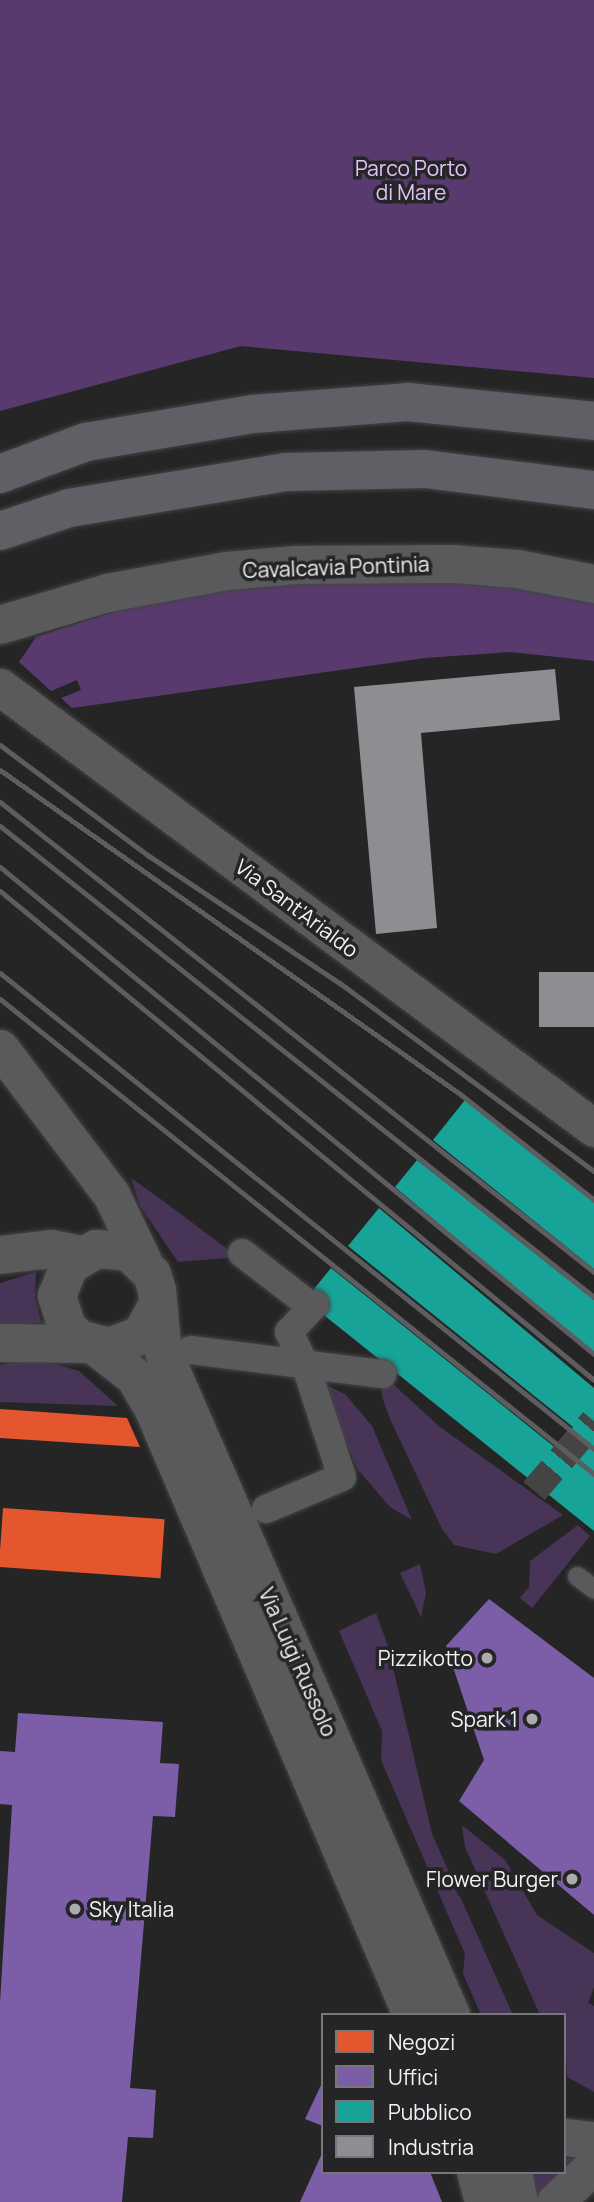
<!DOCTYPE html>
<html>
<head>
<meta charset="utf-8">
<style>
  body { margin:0 }
  #map { position:relative; width:594px; height:2202px; overflow:hidden; background:#252526; font-family:Manrope,sans-serif }
  div>[style] { position:absolute }
  .green>* { inset:0; background:#473456 }
  .forest>* { inset:0; background:#593a6e }
  .shops>* { inset:0; background:#e4572e; transform-origin:0 0 }
  .offices>* { inset:0; background:#7b5ea7 }
  .public>* { inset:0; background:#17a398 }
  .industry>* { inset:0; background:#8d8d92; transform-origin:0 0 }
  .pedestrian-tunnel>* { height:28px; margin-top:-14px; transform-origin:0; background:repeating-linear-gradient(90deg,#444445 0 28px,transparent 0 42px) }
  .roads { filter:drop-shadow(0 0 2px #444445) drop-shadow(0 0 2px #444445) }
  .service>* { height:19px; margin:-9.5px; padding:0 9.5px; transform-origin:9.5px; border-radius:9.5px; background:#5a595b }
  .pedestrian>* { height:28px; margin:-14px; padding:0 14px; transform-origin:14px; border-radius:14px; background:#5a595b }
  .minor>* { height:37px; margin:-18.5px; padding:0 18.5px; transform-origin:18.5px; border-radius:18.5px; background:#5a595b }
  .tertiary>* { height:38px; margin:-19px; padding:0 19px; transform-origin:19px; border-radius:19px; background:#5a595b }
  .trunk>* { height:38px; margin:-19px; padding:0 19px; transform-origin:19px; border-radius:19px; background:#625e66 }
  .rail>* { height:5px; margin:-2.5px; padding:0 2.5px; transform-origin:2.5px; border-radius:2.5px; background:#5d5c5e }
  .dots>* { width:19px; height:19px; translate:-50% -50%; box-sizing:border-box; border:4px solid #252427; border-radius:50% }
  span { translate:-50% -50%; white-space:nowrap; text-align:center; line-height:1.15; -webkit-text-stroke:7px #252427; paint-order:stroke }
  .park-label { font-size:21px; color:#e1c3f9 }
  .street-label { font-size:21px; color:#f3f2f4 }
  .poi-label { font-size:21px; color:#f3f2f4 }
  .right { translate:-100% -50%; text-align:right }
  .left { translate:0 -50%; text-align:left }
  .legend { position:absolute; left:321px; top:2013px; width:245px; height:161px; box-sizing:border-box; background:#252427; border:2px solid #777679; margin:0; padding:9px 12px; list-style:none; font-size:21px; color:#f3f2f4 }
  .legend li { display:flex; align-items:center; gap:14px; height:35px }
  .legend b { width:35px; border:2px solid #777679 }
</style>
</head>
<body>
<div id="map">
  <div class="green">
    <i style="clip-path:polygon(131px 1178px,162px 1200px,238px 1257px,178px 1262px,140px 1206px)"></i>
    <i style="clip-path:polygon(36px 1272px,35px 1297px,41px 1322px,0 1328px,0 1283px)"></i>
    <i style="clip-path:polygon(18px 1362px,52px 1363px,79px 1371px,118px 1406px,0 1402px,0 1365px)"></i>
    <i style="clip-path:polygon(382px 1374px,440px 1427px,563px 1515px,496px 1554px,454px 1545px,442px 1529px,390px 1419px,382px 1397px)"></i>
    <i style="clip-path:polygon(330px 1387px,345px 1394px,372px 1426px,412px 1520px,390px 1507px,358px 1470px,322px 1388px)"></i>
    <i style="clip-path:polygon(578px 1525px,590px 1536px,532px 1608px,520px 1598px,529px 1587px,530px 1561px)"></i>
    <i style="clip-path:polygon(420px 1564px,426px 1593px,421px 1617px,400px 1573px)"></i>
    <i style="clip-path:polygon(376px 1613px,388px 1646px,432px 1834px,513px 2015px,481px 2015px,463px 1974px,465px 1954px,381px 1760px,382px 1731px,339px 1631px)"></i>
    <i style="clip-path:polygon(462px 1825px,505px 1860px,537px 1915px,594px 1953px,594px 1987px,588px 2003px,594px 2006px,594px 2092px,567px 2077px,564px 2015px,540px 2015px,465px 1847px)"></i>
    <i style="clip-path:polygon(564px 2158px,577px 2159px,535px 2202px,531px 2172px,564px 2172px)"></i>
  </div>
  <div class="forest">
    <i style="clip-path:polygon(0 0,594px 0,594px 378px,241px 346px,0 411px)"></i>
    <i style="clip-path:polygon(306px 579px,481px 581px,594px 603px,594px 661px,511px 652px,425px 658px,72px 708px,61px 698px,81px 690px,77px 680px,51px 691px,19px 662px,36px 637px,150px 600px)"></i>
  </div>
  <div class="shops">
    <i style="clip-path:polygon(0 1409px,127px 1418px,140px 1447px,0 1438px)"></i>
    <i style="left:3px;top:1508px;width:162px;height:59px;rotate:4deg"></i>
  </div>
  <div class="offices">
    <i style="clip-path:polygon(489px 1599px,594px 1678px,594px 1915px,459px 1801px,484px 1760px,446px 1646px)"></i>
    <i style="clip-path:polygon(18px 1713px,163px 1722px,160px 1763px,179px 1764px,175px 1817px,153px 1816px,130px 2088px,156px 2090px,153px 2138px,128px 2137px,122px 2202px,0 2202px,0 2002px,12px 1805px,0 1804px,0 1751px,15px 1752px)"></i>
    <i style="clip-path:polygon(323px 2081px,323px 2126px,305px 2119px)"></i>
    <i style="clip-path:polygon(323px 2151px,323px 2172px,430px 2172px,442px 2202px,300px 2202px)"></i>
  </div>
  <div class="public">
    <i style="clip-path:polygon(465px 1100px,594px 1202px,594px 1269px,433px 1140px)"></i>
    <i style="clip-path:polygon(417px 1160px,594px 1300px,594px 1354px,395px 1187px)"></i>
    <i style="clip-path:polygon(379px 1208px,594px 1388px,594px 1531px,305px 1300px,331px 1268px,557px 1449px,573px 1427px,348px 1246px)"></i>
  </div>
  <div class="industry">
    <i style="clip-path:polygon(555px 669px,560px 720px,421px 733px,437px 928px,376px 934px,354px 687px)"></i>
    <i style="left:594px;top:972px;width:55px;height:55px;rotate:90deg"></i>
  </div>
  <div class="pedestrian-tunnel">
    <i style="left:534px;top:1491px;width:92px;rotate:-49.4deg"></i>
  </div>
  <div class="roads">
    <div class="service">
      <i style="left:577px;top:1576px;width:21px;rotate:37deg"></i>
    </div>
    <div class="pedestrian">
      <i style="left:242px;top:1253px;width:88px;rotate:37.6deg"></i>
      <i style="left:191px;top:1350px;width:193px;rotate:7.2deg"></i>
      <i style="left:266px;top:1509px;width:82px;rotate:-22.8deg"></i>
      <i style="left:342px;top:1477px;width:116px;rotate:-108.1deg"></i>
      <i style="left:306px;top:1367px;width:39px;rotate:-116deg"></i>
      <i style="left:289px;top:1332px;width:38px;rotate:-47deg"></i>
    </div>
    <div class="minor">
      <i style="left:0;top:687px;width:740px;rotate:36.59deg"></i>
      <i style="left:0;top:1048px;width:183px;rotate:52.8deg"></i>
      <i style="left:111px;top:1194px;width:74px;rotate:64.5deg"></i>
      <i style="left:564px;top:2137px;width:30px;rotate:6deg"></i>
      <i style="left:555px;top:2202px;width:54px;rotate:-43.5deg"></i>
    </div>
    <div class="tertiary">
      <i style="left:0;top:625px;width:113px;rotate:-16.5deg"></i>
      <i style="left:108px;top:593px;width:121px;rotate:-10.5deg"></i>
      <i style="left:227px;top:571px;width:69px;rotate:-5deg"></i>
      <i style="left:296px;top:565px;width:157px;rotate:-0.4deg"></i>
      <i style="left:453px;top:564px;width:64px;rotate:4.5deg"></i>
      <i style="left:517px;top:569px;width:78px;rotate:11deg"></i>
      <i style="left:0;top:1255px;width:51px;rotate:-6.7deg"></i>
      <i style="left:51px;top:1249px;width:31px;rotate:11deg"></i>
      <i style="left:157px;top:1306px;width:33px;rotate:119deg"></i>
      <i style="left:141px;top:1335px;width:33px;rotate:159deg"></i>
      <i style="left:110px;top:1347px;width:32px;rotate:-166deg"></i>
      <i style="left:79px;top:1339px;width:17px;rotate:-135deg"></i>
      <i style="left:67px;top:1327px;width:33px;rotate:-108deg"></i>
      <i style="left:57px;top:1296px;width:32px;rotate:-68deg"></i>
      <i style="left:69px;top:1266px;width:32px;rotate:-32deg"></i>
      <i style="left:96px;top:1249px;width:33px;rotate:5deg"></i>
      <i style="left:129px;top:1252px;width:32px;rotate:44deg"></i>
      <i style="left:152px;top:1274px;width:17px;rotate:73deg"></i>
      <i style="left:157px;top:1290px;width:55px;rotate:84.8deg"></i>
      <i style="left:162px;top:1345px;width:22px;rotate:72deg"></i>
      <i style="left:169px;top:1366px;width:708px;rotate:66.51deg"></i>
      <i style="left:0;top:1343px;width:90px;rotate:0.6deg"></i>
      <i style="left:94px;top:1345px;width:52px;rotate:38deg"></i>
      <i style="left:135px;top:1377px;width:38px;rotate:60deg"></i>
      <i style="left:154px;top:1410px;width:658px;rotate:66.9deg"></i>
      <i style="left:476px;top:2172px;width:31px;rotate:75deg"></i>
      <i style="left:513px;top:2172px;width:31px;rotate:79deg"></i>
    </div>
    <div class="trunk">
      <i style="left:0;top:474px;width:92px;rotate:-20.4deg"></i>
      <i style="left:86px;top:442px;width:169px;rotate:-9.5deg"></i>
      <i style="left:253px;top:414px;width:155px;rotate:-4.4deg"></i>
      <i style="left:408px;top:402px;width:187px;rotate:5.8deg"></i>
      <i style="left:0;top:531px;width:73px;rotate:-18.4deg"></i>
      <i style="left:69px;top:508px;width:220px;rotate:-9.4deg"></i>
      <i style="left:286px;top:472px;width:139px;rotate:-1.2deg"></i>
      <i style="left:425px;top:469px;width:170px;rotate:7.1deg"></i>
    </div>
  </div>
  <div class="rail">
    <i style="left:0;top:745px;width:186px;rotate:36.7deg"></i>
    <i style="left:149px;top:856px;width:231px;rotate:33.7deg"></i>
    <i style="left:341px;top:984px;width:315px;rotate:36.5deg"></i>
    <i style="left:0;top:770px;width:563px;rotate:35.16deg"></i>
    <i style="left:460px;top:1094px;width:171px;rotate:38.3deg"></i>
    <i style="left:0;top:802px;width:757px;rotate:38.35deg"></i>
    <i style="left:0;top:826px;width:758px;rotate:38.41deg"></i>
    <i style="left:0;top:867px;width:768px;rotate:39.35deg"></i>
    <i style="left:0;top:891px;width:769px;rotate:39.46deg"></i>
    <i style="left:0;top:973px;width:761px;rotate:38.71deg"></i>
    <i style="left:0;top:999px;width:761px;rotate:38.65deg"></i>
  </div>
  <div class="dots">
    <i style="left:487px;top:1658px;background:#abaaac"></i>
    <i style="left:532px;top:1719px;background:#abaaac"></i>
    <i style="left:572px;top:1879px;background:#abaaac"></i>
    <i style="left:75px;top:1909px;background:#abaaac"></i>
  </div>
  <div class="park-label">
    <span style="left:411px;top:180px">Parco Porto<br>di Mare</span>
  </div>
  <div class="street-label">
    <span style="left:336px;top:567px;rotate:-2deg">Cavalcavia Pontinia</span>
    <span style="left:297px;top:908px;rotate:37deg">Via Sant'Arialdo</span>
    <span style="left:298px;top:1662px;rotate:66deg">Via Luigi Russolo</span>
  </div>
  <div class="poi-label">
    <span class="right" style="left:473px;top:1658px">Pizzikotto</span>
    <span class="right" style="left:518px;top:1719px">Spark 1</span>
    <span class="right" style="left:558px;top:1879px">Flower Burger</span>
    <span class="left" style="left:89px;top:1909px">Sky Italia</span>
  </div>
  <ul class="legend">
  <li><b style="height:19px;background:#e4572e"></b>Negozi</li>
  <li><b style="height:19px;background:#7b5ea7"></b>Uffici</li>
  <li><b style="height:19px;background:#17a398"></b>Pubblico</li>
  <li><b style="height:19px;background:#8d8d92"></b>Industria</li>
  </ul>
</div>
</body>
</html>
